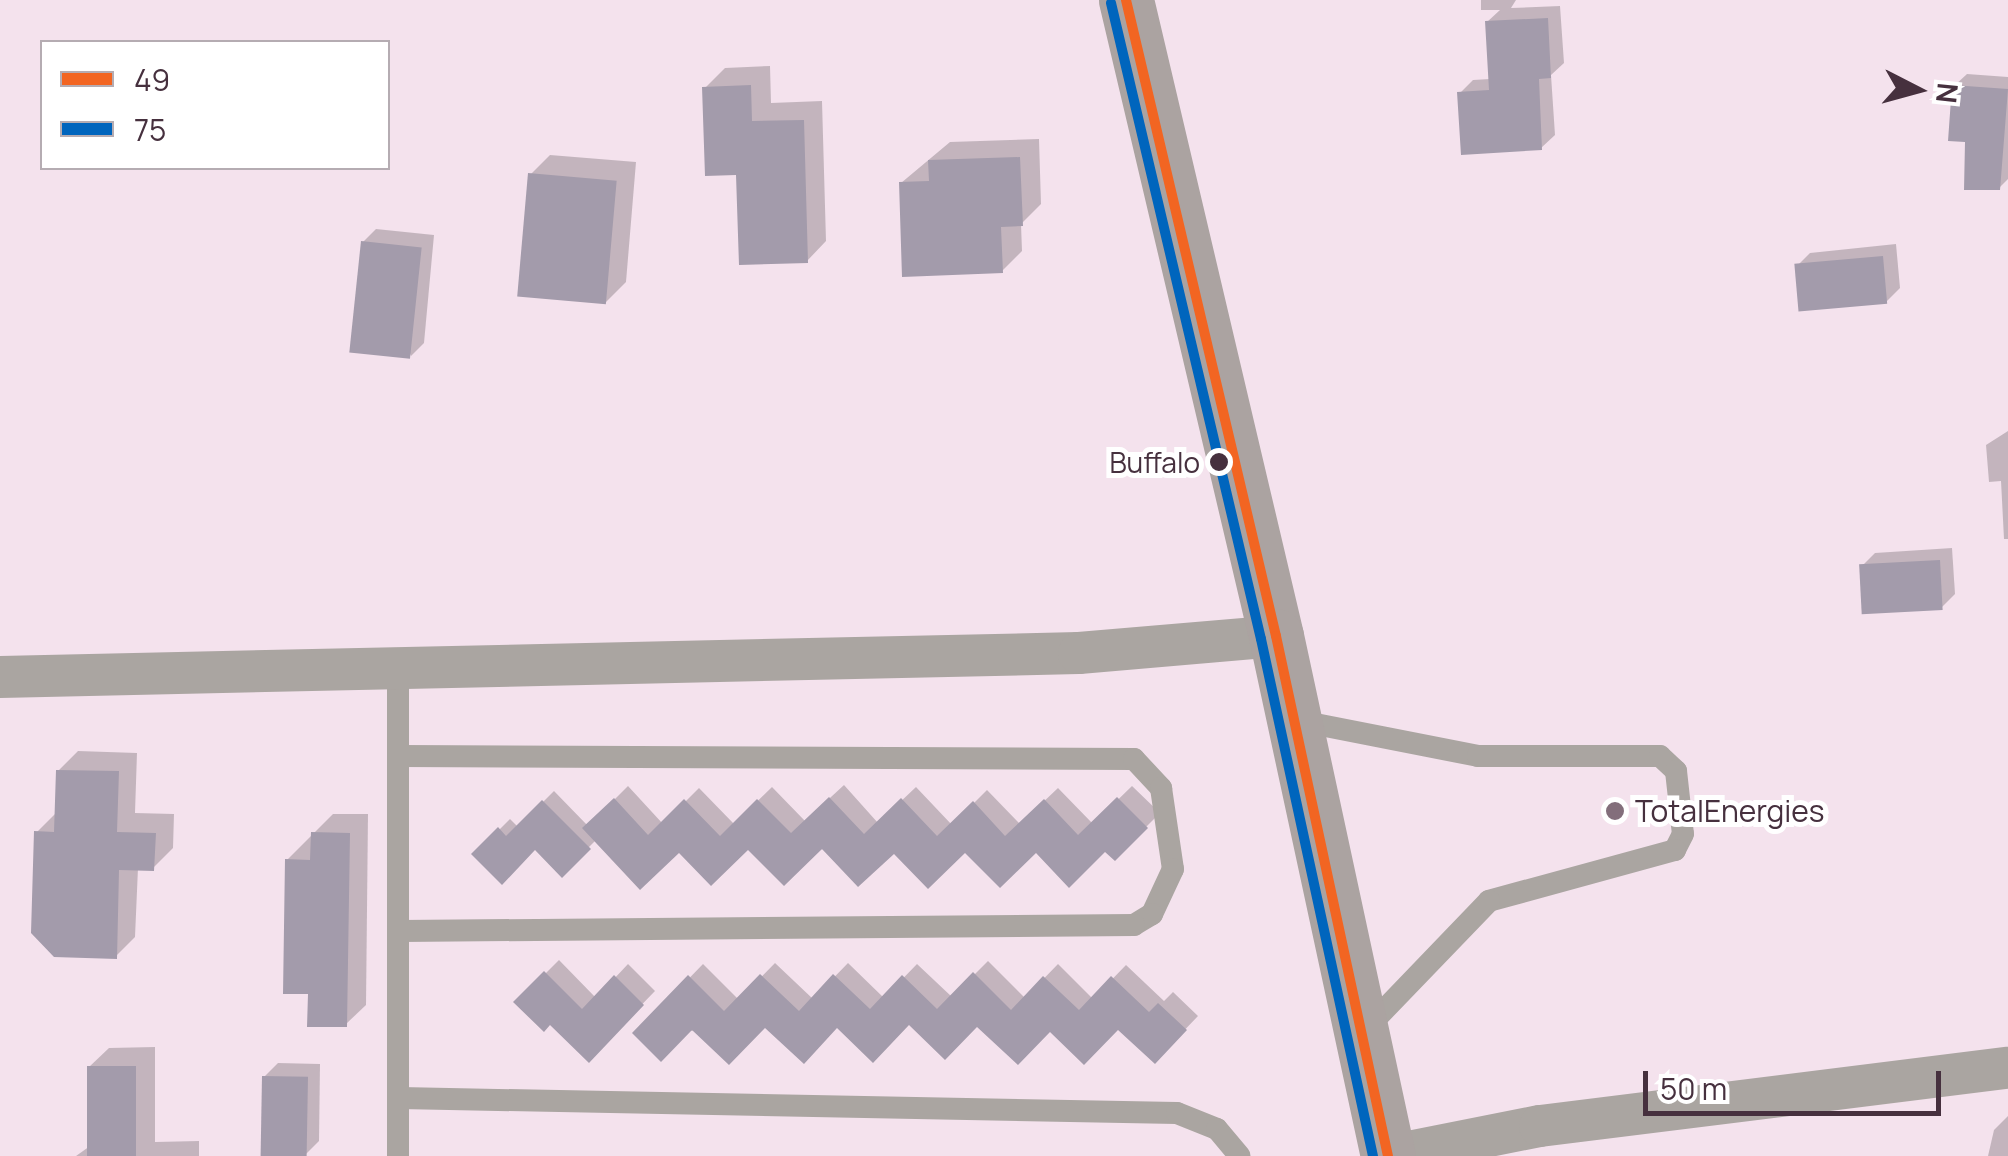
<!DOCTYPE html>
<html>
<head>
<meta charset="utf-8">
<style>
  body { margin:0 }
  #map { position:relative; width:2008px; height:1156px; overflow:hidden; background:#f4e2ed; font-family:Manrope,sans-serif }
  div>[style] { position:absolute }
  .shadow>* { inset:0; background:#0003 }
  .building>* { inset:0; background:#a39bab; transform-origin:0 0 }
  .lane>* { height:22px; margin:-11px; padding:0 11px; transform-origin:11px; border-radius:11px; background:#aaa5a1 }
  .street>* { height:42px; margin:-21px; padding:0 21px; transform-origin:21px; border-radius:21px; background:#aaa5a1 }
  .secondary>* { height:55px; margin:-27.5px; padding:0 27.5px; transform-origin:27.5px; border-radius:27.5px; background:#aba3a1 }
  .bus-1>* { height:10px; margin:-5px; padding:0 5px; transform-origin:5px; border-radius:5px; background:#f26522 }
  .bus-2>* { height:10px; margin:-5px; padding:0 5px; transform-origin:5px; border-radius:5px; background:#0065bd }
  .dots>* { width:28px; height:28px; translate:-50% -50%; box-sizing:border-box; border:5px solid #fff; border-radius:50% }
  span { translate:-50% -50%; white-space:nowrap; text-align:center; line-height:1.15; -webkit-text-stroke:10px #fff; paint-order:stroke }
  .bus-label { font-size:28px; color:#46303e }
  .right { translate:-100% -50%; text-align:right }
  .poi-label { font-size:30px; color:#46303e }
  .left { translate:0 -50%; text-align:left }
  .legend { position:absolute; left:40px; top:40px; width:350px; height:130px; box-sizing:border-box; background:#fff; border:2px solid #b5acb2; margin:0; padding:12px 18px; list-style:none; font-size:30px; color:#46303e }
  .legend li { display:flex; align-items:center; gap:20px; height:50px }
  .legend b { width:50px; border:2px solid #b5acb2 }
  .north { position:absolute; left:1868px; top:40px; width:100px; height:100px; -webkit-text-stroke:8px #fff; paint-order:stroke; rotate:96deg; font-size:28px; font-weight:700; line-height:40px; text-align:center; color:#46303e }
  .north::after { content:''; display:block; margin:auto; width:35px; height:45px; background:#46303e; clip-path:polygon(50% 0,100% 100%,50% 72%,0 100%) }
  .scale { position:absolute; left:1643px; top:1071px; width:298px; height:45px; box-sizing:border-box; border:5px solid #46303e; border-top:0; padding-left:12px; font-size:30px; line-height:35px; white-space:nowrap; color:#46303e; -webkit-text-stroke:8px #fff; paint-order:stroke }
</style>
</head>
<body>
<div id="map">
  <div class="shadow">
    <i style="clip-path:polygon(1481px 0,1516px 0,1511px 8px,1560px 6px,1564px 63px,1551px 75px,1555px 135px,1541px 148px,1460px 93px,1473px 80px,1490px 79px,1487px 22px,1500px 10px,1481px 10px)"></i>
    <i style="clip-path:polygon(770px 66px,771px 103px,822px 101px,826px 241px,807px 261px,738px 172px,705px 88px,725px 68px)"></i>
    <i style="clip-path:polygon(1967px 74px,2008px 77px,2008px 179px,1999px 188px,1967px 140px,1954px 86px)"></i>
    <i style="clip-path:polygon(1039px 139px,1041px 204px,1021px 224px,1022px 251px,1002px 271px,901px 183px,950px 142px)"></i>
    <i style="clip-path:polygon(550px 155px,636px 162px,626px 282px,606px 302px,530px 175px)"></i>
    <i style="clip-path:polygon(376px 229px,434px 235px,424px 343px,411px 356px,363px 242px)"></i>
    <i style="clip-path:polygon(1896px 244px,1900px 288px,1886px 302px,1797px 266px,1810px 253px)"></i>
    <i style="clip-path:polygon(2008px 431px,2008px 539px,2004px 539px,2001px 481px,1989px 482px,1986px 445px)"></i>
    <i style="clip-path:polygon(1952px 548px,1955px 594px,1942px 607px,1862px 566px,1875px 553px)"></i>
    <i style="clip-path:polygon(78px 751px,137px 753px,135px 813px,174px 814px,173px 848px,153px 868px,138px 868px,135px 937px,116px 956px,37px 832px,57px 812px,58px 771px)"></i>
    <i style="clip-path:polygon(844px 785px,878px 823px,916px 787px,952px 825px,987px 790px,1020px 824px,1058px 788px,1093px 824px,1132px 786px,1160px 813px,1115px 858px,1105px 848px,679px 850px,597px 839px,562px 874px,536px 847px,475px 854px,510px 819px,518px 827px,554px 791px,588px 826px,628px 786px,663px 824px,699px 788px,734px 824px,772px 787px,805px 821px)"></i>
    <i style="clip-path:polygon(333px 814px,368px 814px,366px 1005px,346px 1024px,311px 991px,287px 860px)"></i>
    <i style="clip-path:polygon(559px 960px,596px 998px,628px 964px,655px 991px,589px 1059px,550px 1022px,517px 1002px)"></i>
    <i style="clip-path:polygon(988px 961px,1025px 998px,1058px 964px,1093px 999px,1126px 965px,1164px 1001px,1173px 992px,1198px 1016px,1155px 1061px,1119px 1027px,909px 1022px,636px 1033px,703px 964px,739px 1000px,775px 963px,813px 999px,848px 963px,884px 998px,917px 964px,952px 997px)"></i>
    <i style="clip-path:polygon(155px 1047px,155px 1142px,199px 1141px,199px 1156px,76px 1156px,90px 1146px,89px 1067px,109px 1048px)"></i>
    <i style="clip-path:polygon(278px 1063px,320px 1064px,319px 1141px,306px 1154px,264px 1077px)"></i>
    <i style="clip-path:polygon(2008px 1116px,2008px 1156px,1988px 1156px,1994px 1130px)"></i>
  </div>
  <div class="building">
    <i style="clip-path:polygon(1548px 18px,1551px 78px,1539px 79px,1542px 150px,1461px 155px,1457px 92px,1489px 90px,1485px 21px)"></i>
    <i style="clip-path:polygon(751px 85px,752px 121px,804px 120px,808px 263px,739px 265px,736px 175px,705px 176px,702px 87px)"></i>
    <i style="clip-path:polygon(1952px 85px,2008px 89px,2000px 190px,1964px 190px,1965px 142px,1948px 141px)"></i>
    <i style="clip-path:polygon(1020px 157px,1023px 226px,1001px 227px,1003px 273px,902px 277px,899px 182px,929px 181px,928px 160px)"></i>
    <i style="left:528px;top:173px;width:89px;height:124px;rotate:5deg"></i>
    <i style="left:361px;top:241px;width:61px;height:112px;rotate:6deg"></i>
    <i style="left:1883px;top:256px;width:48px;height:89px;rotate:85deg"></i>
    <i style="left:1940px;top:560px;width:50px;height:81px;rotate:87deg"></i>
    <i style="clip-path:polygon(56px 770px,119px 771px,117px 832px,156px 833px,154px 871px,119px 870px,117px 959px,54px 957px,31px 933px,34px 831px,54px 832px)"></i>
    <i style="clip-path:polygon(829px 797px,864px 834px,901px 798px,937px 836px,973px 801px,1005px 836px,1044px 799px,1078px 835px,1117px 797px,1148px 828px,1115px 861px,1105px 852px,1069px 888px,1036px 853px,1000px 888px,965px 853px,928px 889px,894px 854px,858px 887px,822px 849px,784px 886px,748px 850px,711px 886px,679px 853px,640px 890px,582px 828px,614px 798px,648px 835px,684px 799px,720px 836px,757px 799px,791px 833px)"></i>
    <i style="clip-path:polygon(542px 800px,591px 849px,562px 878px,535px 850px,502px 885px,471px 854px,498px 827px,506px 836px)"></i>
    <i style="clip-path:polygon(311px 832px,350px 833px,347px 1027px,307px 1027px,308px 994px,283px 994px,285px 859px,310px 860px)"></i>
    <i style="clip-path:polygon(544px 971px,582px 1009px,614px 975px,644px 1005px,589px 1063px,550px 1025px,544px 1032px,513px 1002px)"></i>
    <i style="clip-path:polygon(973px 972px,1011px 1010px,1043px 976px,1079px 1010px,1111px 976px,1149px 1012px,1158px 1003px,1187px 1030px,1155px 1064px,1118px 1030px,1084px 1065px,1050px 1032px,1018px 1065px,977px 1027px,945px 1060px,909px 1025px,873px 1063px,837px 1028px,804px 1064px,765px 1028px,729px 1065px,692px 1030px,661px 1062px,632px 1033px,688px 975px,724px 1011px,760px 974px,799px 1011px,833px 974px,870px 1009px,902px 975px,937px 1009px)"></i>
    <i style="left:87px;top:1066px;width:49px;height:90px"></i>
    <i style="left:262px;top:1076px;width:46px;height:80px;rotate:1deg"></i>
  </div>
  <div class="lane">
    <i style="left:1295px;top:720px;width:187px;rotate:11.1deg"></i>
    <i style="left:1478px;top:756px;width:182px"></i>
    <i style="left:1660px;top:756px;width:22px;rotate:43deg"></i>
    <i style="left:1676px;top:771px;width:63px;rotate:83.7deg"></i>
    <i style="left:1683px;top:834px;width:18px;rotate:117deg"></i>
    <i style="left:1675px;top:850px;width:193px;rotate:164.7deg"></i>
    <i style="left:1489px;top:901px;width:180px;rotate:133.9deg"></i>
    <i style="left:401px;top:756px;width:733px;rotate:0.23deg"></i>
    <i style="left:1134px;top:759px;width:40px;rotate:47deg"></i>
    <i style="left:1161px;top:788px;width:82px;rotate:81.6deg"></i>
    <i style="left:1173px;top:869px;width:50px;rotate:115deg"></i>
    <i style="left:1152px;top:914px;width:21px;rotate:149deg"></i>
    <i style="left:1134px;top:925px;width:733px;rotate:179.53deg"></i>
    <i style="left:400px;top:1098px;width:777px;rotate:1.11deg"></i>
    <i style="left:1177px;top:1113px;width:43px;rotate:21.8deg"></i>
    <i style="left:1217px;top:1129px;width:35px;rotate:50deg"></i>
    <i style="left:398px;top:1156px;width:486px;rotate:-90deg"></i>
  </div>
  <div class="street">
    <i style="left:0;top:677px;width:1079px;rotate:-1.27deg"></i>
    <i style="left:1079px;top:653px;width:198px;rotate:-4.9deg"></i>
    <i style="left:1388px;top:1156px;width:155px;rotate:-11.2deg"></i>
    <i style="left:1540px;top:1126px;width:472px;rotate:-7.1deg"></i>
  </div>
  <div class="secondary">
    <i style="left:1126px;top:0;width:653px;rotate:76.73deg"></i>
    <i style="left:1276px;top:636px;width:532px;rotate:77.85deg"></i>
  </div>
  <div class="bus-1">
    <i style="left:1126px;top:0;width:653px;rotate:76.73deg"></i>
    <i style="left:1276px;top:636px;width:532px;rotate:77.85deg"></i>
  </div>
  <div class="bus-2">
    <i style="left:1111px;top:3px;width:653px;rotate:76.73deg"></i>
    <i style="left:1261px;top:639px;width:529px;rotate:77.78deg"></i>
  </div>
  <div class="dots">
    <i style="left:1219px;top:462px;background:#46303e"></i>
    <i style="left:1615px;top:811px;background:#836e7b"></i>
  </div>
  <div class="bus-label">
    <span class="right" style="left:1200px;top:462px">Buffalo</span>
  </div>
  <div class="poi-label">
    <span class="left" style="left:1635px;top:811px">TotalEnergies</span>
  </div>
  <ul class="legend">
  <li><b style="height:12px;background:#f26522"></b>49</li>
  <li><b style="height:12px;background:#0065bd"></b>75</li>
  </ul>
  <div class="north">N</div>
  <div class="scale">50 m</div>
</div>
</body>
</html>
